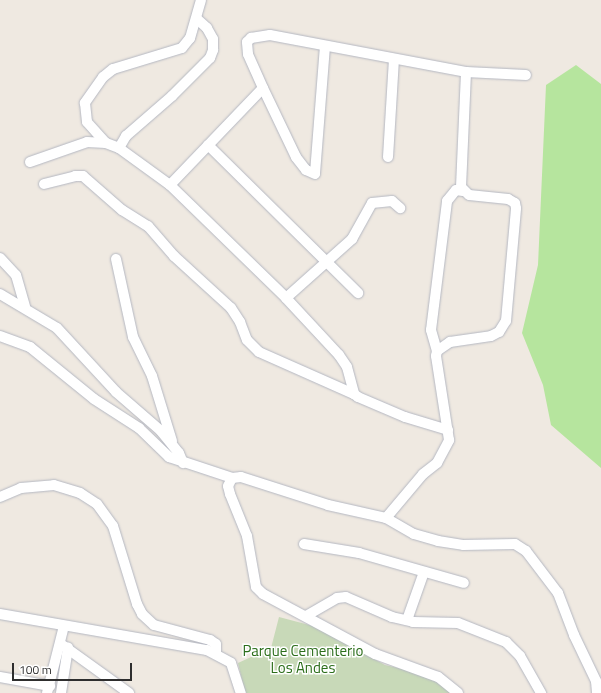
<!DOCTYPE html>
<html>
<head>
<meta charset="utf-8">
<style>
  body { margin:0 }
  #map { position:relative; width:601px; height:693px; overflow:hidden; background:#efe9e1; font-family:"Titillium Web",sans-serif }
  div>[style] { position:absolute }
  .green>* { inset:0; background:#b6e59e }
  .cemetery>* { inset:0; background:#c8d9b8 }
  .roads { filter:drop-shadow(0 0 1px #b4b7c1) drop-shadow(0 0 1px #b4b7c1) }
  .minor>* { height:10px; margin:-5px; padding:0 5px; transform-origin:5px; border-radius:5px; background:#fff }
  span { translate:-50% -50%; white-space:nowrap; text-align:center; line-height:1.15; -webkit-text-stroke:3px #fff; paint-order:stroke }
  .park-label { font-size:15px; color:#2c6e1b }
  .scale { position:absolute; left:12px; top:663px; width:120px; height:18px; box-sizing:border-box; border:2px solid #2e2e2e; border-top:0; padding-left:5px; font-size:12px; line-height:14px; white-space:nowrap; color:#2e2e2e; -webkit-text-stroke:3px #fff; paint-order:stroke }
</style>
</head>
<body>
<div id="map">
  <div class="green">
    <i style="clip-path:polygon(576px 65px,601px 84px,601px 468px,551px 425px,543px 385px,522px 333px,538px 265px,546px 85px)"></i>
  </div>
  <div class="cemetery">
    <i style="clip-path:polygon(279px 617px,313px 626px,385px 665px,424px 674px,453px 693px,245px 693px,238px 663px,271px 648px)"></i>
  </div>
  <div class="roads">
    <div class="minor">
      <i style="left:201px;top:0;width:40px;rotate:106deg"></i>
      <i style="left:190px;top:38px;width:13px;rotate:129deg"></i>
      <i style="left:182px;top:48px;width:72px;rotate:163.1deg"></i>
      <i style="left:113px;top:69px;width:13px;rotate:141deg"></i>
      <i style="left:103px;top:77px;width:32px;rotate:125deg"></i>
      <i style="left:85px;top:103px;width:19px;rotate:84deg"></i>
      <i style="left:87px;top:122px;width:28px;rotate:48deg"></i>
      <i style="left:106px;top:143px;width:14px;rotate:21deg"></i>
      <i style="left:119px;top:148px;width:63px;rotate:36deg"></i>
      <i style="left:170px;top:185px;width:162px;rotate:44.2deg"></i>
      <i style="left:286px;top:298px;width:78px;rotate:47.1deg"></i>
      <i style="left:339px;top:355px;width:14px;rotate:56deg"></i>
      <i style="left:347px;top:367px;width:28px;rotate:75deg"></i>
      <i style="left:354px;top:394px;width:5px;rotate:37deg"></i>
      <i style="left:358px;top:397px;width:51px;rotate:23.1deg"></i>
      <i style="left:405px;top:417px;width:45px;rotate:16.8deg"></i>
      <i style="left:325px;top:46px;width:128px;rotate:94.5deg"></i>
      <i style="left:315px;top:174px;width:10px;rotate:-156deg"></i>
      <i style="left:306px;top:170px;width:16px;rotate:-128deg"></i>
      <i style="left:296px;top:157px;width:76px;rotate:-115.6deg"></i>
      <i style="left:263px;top:88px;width:37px;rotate:-114deg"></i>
      <i style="left:248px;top:54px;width:12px;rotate:-95deg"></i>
      <i style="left:247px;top:42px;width:6px;rotate:-45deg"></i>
      <i style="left:251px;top:38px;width:19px;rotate:-9deg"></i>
      <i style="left:270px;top:35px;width:199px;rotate:10.7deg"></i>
      <i style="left:466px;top:72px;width:60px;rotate:2.9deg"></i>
      <i style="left:208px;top:145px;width:211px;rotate:44.6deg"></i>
      <i style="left:119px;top:148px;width:14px;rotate:-60deg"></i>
      <i style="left:126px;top:136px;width:61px;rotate:-41deg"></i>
      <i style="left:172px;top:96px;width:54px;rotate:-45deg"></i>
      <i style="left:210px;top:58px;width:9px;rotate:-69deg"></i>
      <i style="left:213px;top:50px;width:11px;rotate:-90deg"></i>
      <i style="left:213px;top:39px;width:13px;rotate:-119deg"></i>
      <i style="left:207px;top:28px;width:13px;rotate:-138deg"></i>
      <i style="left:388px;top:157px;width:98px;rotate:-86.5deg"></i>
      <i style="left:30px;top:162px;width:60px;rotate:-19.3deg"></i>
      <i style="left:87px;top:142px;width:19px;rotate:3deg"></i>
      <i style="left:44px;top:184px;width:32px;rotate:-14deg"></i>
      <i style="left:75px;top:176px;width:8px"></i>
      <i style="left:83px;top:176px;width:52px;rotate:41.1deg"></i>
      <i style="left:122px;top:210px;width:31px;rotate:32deg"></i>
      <i style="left:148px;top:226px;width:40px;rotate:49deg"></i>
      <i style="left:174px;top:256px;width:77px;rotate:42.4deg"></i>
      <i style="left:231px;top:308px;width:17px;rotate:57deg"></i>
      <i style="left:240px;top:322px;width:19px;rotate:69deg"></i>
      <i style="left:247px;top:340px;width:17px;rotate:45deg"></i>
      <i style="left:259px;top:352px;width:104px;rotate:23.9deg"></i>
      <i style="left:170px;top:185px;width:134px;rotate:-46.2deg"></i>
      <i style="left:0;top:258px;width:23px;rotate:47deg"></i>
      <i style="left:16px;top:275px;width:33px;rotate:74deg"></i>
      <i style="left:116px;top:259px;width:80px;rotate:77.7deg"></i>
      <i style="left:133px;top:337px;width:43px;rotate:64deg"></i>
      <i style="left:152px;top:376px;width:68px;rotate:72.9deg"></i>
      <i style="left:0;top:294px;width:66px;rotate:30.8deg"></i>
      <i style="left:57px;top:328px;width:87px;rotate:47.3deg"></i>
      <i style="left:116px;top:392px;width:60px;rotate:40.9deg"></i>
      <i style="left:161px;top:431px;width:28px;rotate:51deg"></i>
      <i style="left:179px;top:453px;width:11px;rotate:68deg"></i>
      <i style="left:286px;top:298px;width:89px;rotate:-41.8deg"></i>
      <i style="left:352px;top:239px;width:41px;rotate:-60.9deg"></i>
      <i style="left:372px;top:203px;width:20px;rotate:-6deg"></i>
      <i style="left:392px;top:201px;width:11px;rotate:41deg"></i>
      <i style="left:0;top:336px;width:32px;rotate:20deg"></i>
      <i style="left:30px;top:347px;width:82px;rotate:39.1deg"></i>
      <i style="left:94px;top:399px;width:54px;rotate:32.8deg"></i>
      <i style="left:139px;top:428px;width:42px;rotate:44deg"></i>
      <i style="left:169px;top:457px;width:66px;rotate:18.4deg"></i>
      <i style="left:437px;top:351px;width:22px;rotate:-106deg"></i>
      <i style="left:431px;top:330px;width:130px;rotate:-82.9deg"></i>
      <i style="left:447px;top:201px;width:14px;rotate:-51deg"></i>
      <i style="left:456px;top:190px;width:7px;rotate:8deg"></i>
      <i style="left:0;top:497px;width:23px;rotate:-23deg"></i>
      <i style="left:21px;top:488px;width:33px;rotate:-5deg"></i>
      <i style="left:54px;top:485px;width:27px;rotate:17deg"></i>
      <i style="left:80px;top:493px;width:20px;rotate:33deg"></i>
      <i style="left:97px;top:504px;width:27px;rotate:54deg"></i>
      <i style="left:113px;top:526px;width:82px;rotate:72.9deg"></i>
      <i style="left:137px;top:604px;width:11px;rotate:63deg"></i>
      <i style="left:142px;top:614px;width:16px;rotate:43deg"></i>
      <i style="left:154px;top:625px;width:58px;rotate:15deg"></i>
      <i style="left:210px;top:640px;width:7px;rotate:34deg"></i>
      <i style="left:216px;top:644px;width:10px;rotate:90deg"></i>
      <i style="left:386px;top:518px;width:57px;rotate:-49.9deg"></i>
      <i style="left:423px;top:474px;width:18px;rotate:-38deg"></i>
      <i style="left:437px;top:463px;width:26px;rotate:-62deg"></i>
      <i style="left:449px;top:440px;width:85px;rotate:-98.8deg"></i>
      <i style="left:436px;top:356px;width:5px;rotate:-79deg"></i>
      <i style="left:437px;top:351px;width:16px;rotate:-35deg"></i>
      <i style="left:450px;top:342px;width:41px;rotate:-8.3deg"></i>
      <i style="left:491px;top:336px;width:9px;rotate:-27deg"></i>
      <i style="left:499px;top:332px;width:13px;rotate:-58deg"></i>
      <i style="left:506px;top:321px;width:113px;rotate:-84.9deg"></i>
      <i style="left:516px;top:208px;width:5px;rotate:-101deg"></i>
      <i style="left:515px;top:203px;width:8px;rotate:-150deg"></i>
      <i style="left:508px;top:199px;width:39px;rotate:-174deg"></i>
      <i style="left:469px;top:195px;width:11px;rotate:-135deg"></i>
      <i style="left:461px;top:187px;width:115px;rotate:-87.5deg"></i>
      <i style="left:304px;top:544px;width:56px;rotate:9.3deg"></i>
      <i style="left:359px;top:553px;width:109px;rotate:15.9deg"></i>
      <i style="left:0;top:614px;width:210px;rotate:9.9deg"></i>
      <i style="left:207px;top:650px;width:27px;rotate:28deg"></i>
      <i style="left:231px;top:663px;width:32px;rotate:72deg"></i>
      <i style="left:306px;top:616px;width:36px;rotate:-30deg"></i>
      <i style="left:337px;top:598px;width:9px;rotate:-6deg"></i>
      <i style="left:346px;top:597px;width:50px;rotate:23.5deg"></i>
      <i style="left:392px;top:617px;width:22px;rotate:13deg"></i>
      <i style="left:413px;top:622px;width:45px;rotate:1.3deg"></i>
      <i style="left:458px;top:623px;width:52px;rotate:21.6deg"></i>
      <i style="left:506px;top:642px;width:20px;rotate:45deg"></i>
      <i style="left:520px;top:656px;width:43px;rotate:60.4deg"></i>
      <i style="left:407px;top:620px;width:51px;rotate:-70.5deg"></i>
      <i style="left:61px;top:644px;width:84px;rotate:35.8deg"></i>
      <i style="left:0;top:677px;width:51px;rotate:10.2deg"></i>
      <i style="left:47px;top:693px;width:69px;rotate:-75.8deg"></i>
      <i style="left:61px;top:693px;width:46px;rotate:-81.2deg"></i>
      <i style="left:458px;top:693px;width:26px;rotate:-141deg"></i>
      <i style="left:438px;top:677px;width:67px;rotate:-159.9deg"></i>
      <i style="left:375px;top:654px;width:127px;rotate:-151.8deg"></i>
      <i style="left:263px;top:594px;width:10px;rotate:-135deg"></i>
      <i style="left:256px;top:587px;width:52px;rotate:-100deg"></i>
      <i style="left:247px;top:536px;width:45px;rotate:-112deg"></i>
      <i style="left:230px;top:494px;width:8px;rotate:-104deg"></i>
      <i style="left:228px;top:486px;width:9px;rotate:-63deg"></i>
      <i style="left:232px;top:478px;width:9px;rotate:-6deg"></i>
      <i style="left:241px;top:477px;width:91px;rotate:17.8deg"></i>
      <i style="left:328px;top:505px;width:59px;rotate:12.6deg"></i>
      <i style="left:386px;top:518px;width:32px;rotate:30deg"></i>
      <i style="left:414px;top:534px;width:25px;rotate:16deg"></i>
      <i style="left:438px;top:541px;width:25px;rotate:9deg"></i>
      <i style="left:463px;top:545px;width:52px;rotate:-1.1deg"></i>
      <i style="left:515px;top:544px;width:13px;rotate:32deg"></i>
      <i style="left:526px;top:551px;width:53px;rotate:52.7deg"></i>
      <i style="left:558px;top:593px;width:45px;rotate:69.1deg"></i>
      <i style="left:574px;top:635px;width:51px;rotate:64.4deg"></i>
      <i style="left:596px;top:681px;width:12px;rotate:85deg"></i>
    </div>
  </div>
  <div class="park-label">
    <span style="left:303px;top:659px">Parque Cementerio<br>Los Andes</span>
  </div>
  <div class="scale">100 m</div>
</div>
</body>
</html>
